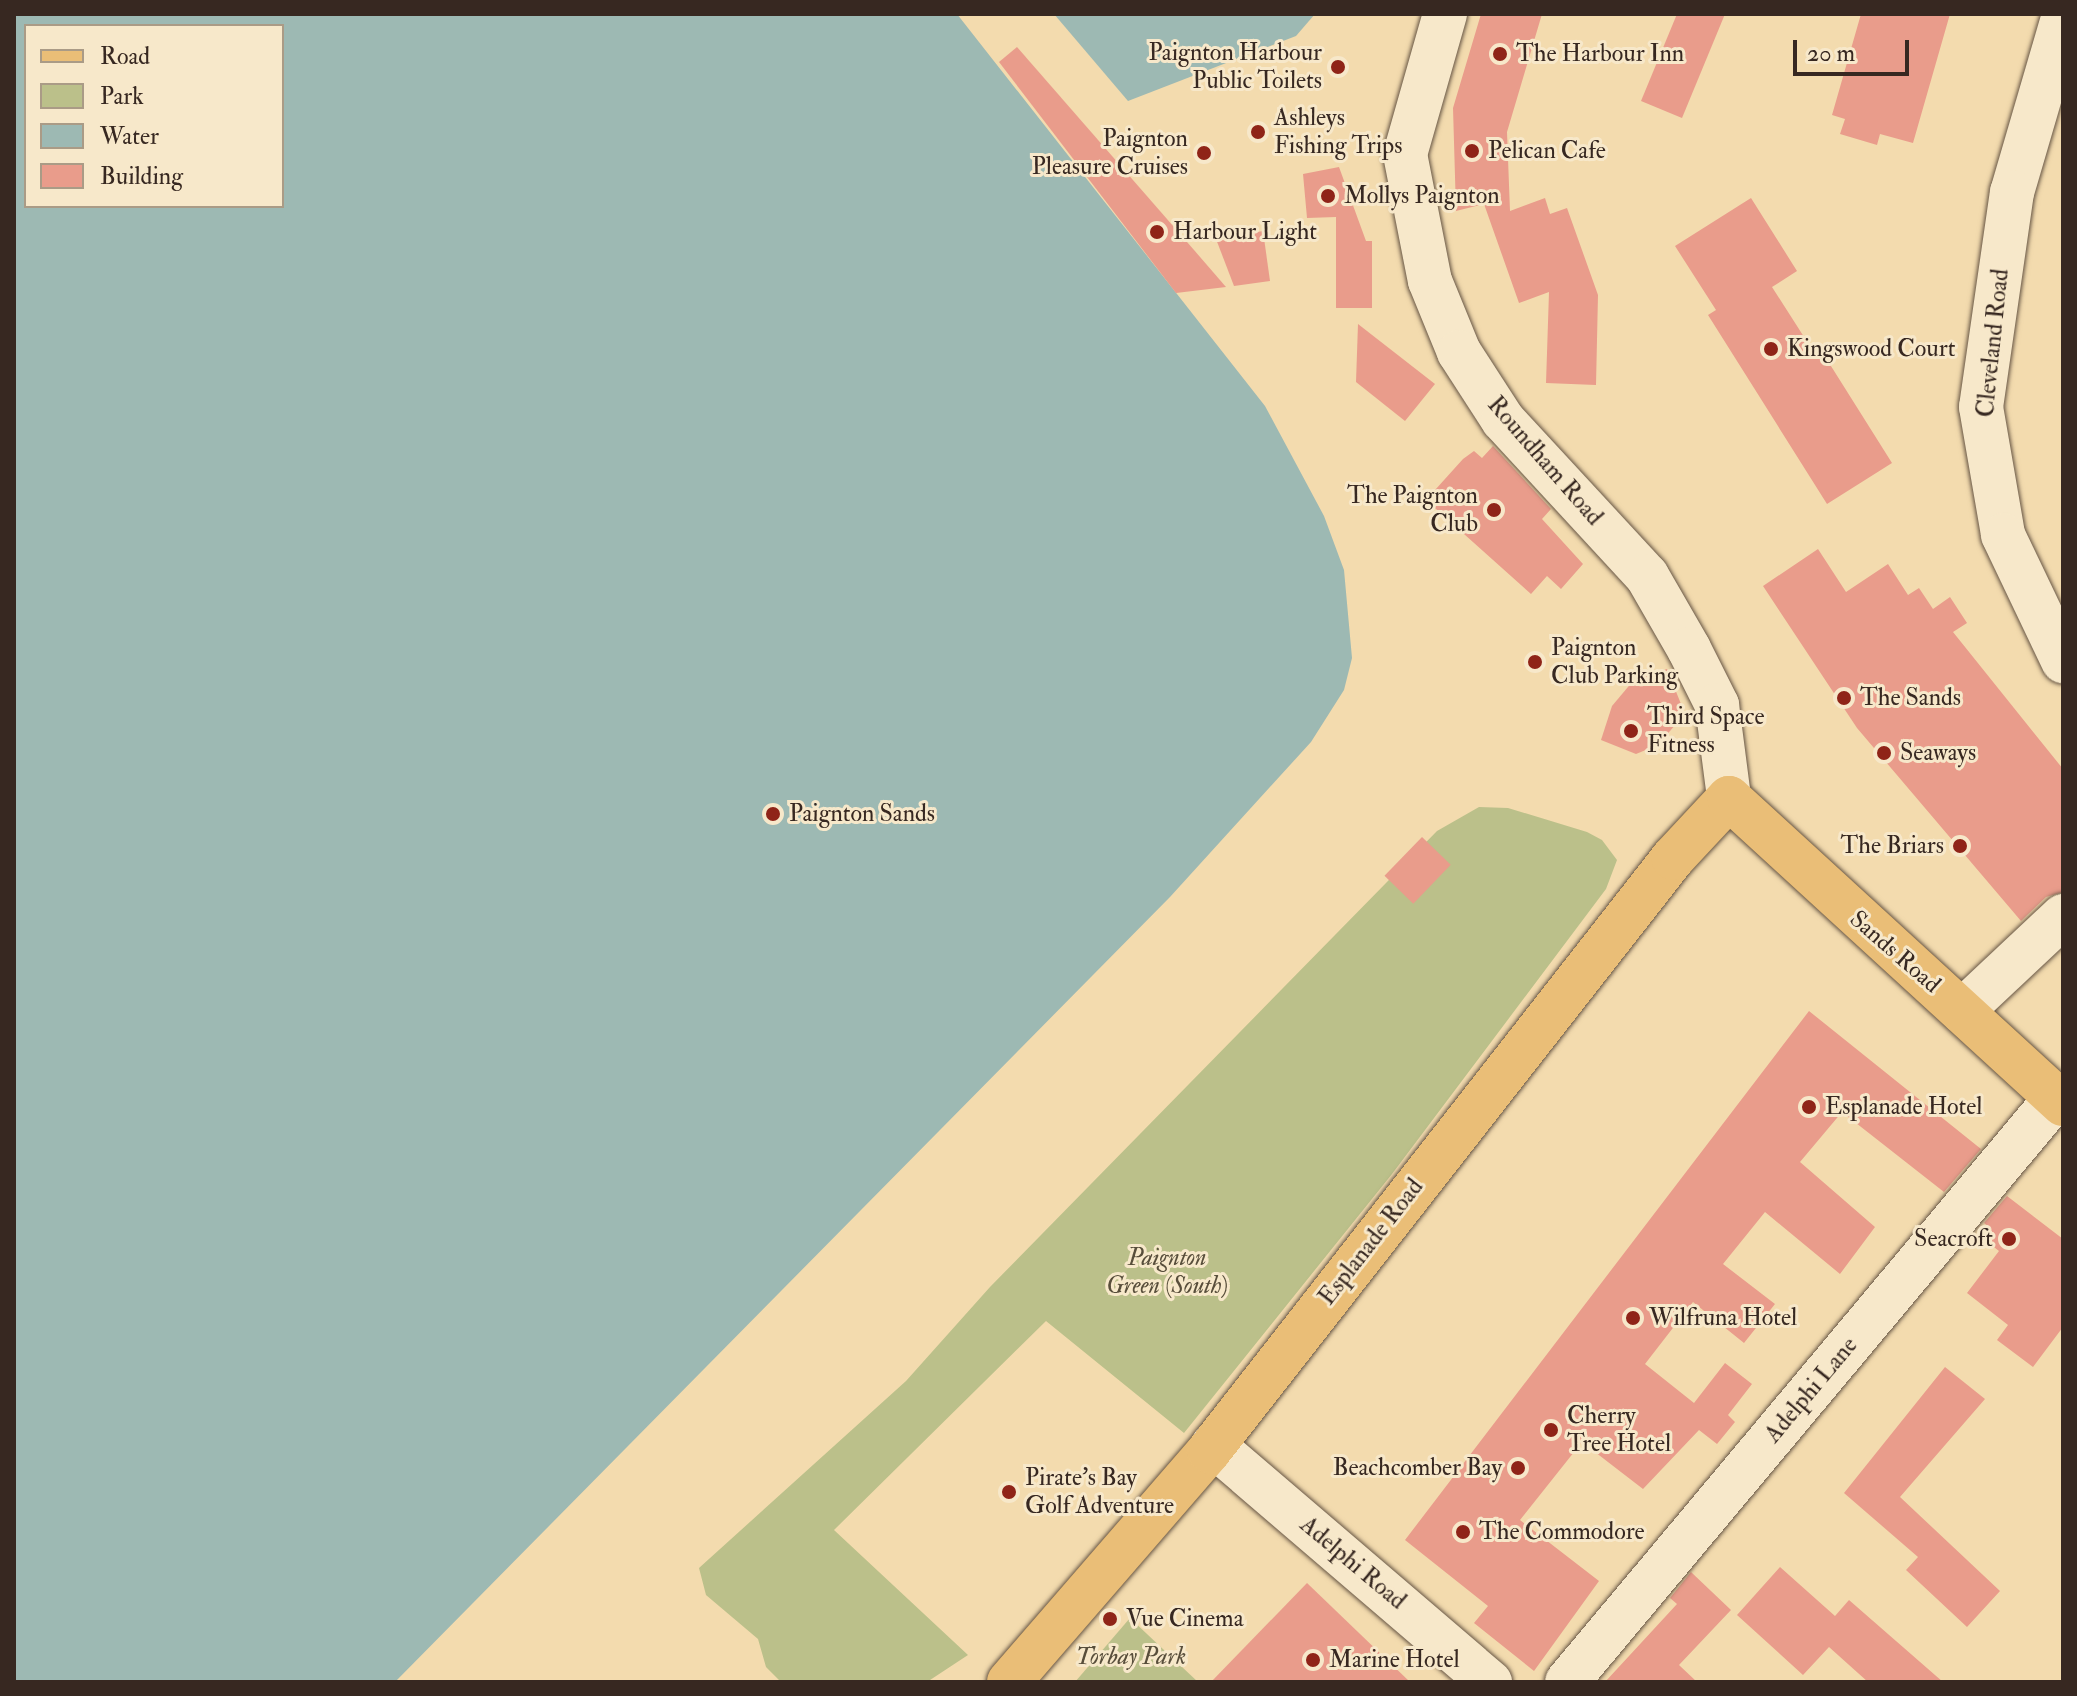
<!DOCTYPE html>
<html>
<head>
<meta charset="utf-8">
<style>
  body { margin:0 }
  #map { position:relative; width:2077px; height:1696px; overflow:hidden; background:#f3dbae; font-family:"IM FELL Double Pica",serif }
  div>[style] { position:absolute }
  .green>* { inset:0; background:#bbc08a }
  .water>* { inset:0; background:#9db9b3 }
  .building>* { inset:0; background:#e99c8b; transform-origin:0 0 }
  .roads { filter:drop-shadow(0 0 2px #654) drop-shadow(0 0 2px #654) }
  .minor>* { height:44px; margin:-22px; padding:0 22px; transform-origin:22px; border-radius:22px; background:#f7e8ca }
  .major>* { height:44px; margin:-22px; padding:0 22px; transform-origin:22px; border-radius:22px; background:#eabe77 }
  .dots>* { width:22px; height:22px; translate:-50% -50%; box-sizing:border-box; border:4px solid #f7e8ca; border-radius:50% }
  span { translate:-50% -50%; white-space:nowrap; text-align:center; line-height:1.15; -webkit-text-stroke:6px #f7e8ca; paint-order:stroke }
  .poi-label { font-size:24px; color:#372821 }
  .right { translate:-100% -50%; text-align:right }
  .left { translate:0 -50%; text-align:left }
  .street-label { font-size:24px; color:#372821 }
  .park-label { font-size:24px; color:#584e3b; font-style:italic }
  .frame { position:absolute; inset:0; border:16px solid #372821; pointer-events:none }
  .legend { position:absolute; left:24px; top:24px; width:260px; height:184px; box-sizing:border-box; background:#f7e8ca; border:2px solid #aa9b86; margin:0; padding:10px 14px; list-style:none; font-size:24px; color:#372821 }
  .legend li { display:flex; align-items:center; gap:16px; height:40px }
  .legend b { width:40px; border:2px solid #aa9b86 }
  .scale { position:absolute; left:1793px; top:40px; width:116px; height:36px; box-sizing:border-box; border:4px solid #372821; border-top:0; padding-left:10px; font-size:24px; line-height:28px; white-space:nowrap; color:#372821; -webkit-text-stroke:6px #f7e8ca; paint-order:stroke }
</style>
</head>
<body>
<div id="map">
  <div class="green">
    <i style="clip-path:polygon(1479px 807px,1508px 808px,1587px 832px,1602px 840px,1617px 860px,1606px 889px,1392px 1174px,1184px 1433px,1046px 1321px,834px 1530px,968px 1655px,927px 1682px,781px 1682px,766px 1667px,758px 1639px,706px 1595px,699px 1568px,906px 1381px,990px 1287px,1437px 831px)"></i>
    <i style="clip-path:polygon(1130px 1618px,1198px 1682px,1075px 1682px)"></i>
  </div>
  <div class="water">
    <i style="clip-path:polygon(evenodd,14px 14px,957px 14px,1265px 406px,1324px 516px,1344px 570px,1352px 658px,1344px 690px,1311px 742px,1170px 897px,395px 1682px,14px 1682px,14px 14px,26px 26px,282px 26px,282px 206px,26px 206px,26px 26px)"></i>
    <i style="clip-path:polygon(1054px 14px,1315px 14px,1296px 36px,1128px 101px)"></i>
  </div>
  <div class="building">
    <i style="clip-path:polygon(1481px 14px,1542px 14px,1507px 132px,1510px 211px,1545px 198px,1550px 214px,1567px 208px,1598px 295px,1596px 385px,1546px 383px,1549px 292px,1519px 303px,1484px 204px,1456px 211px,1453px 108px)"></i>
    <i style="clip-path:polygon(1677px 14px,1725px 14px,1682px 118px,1641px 101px)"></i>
    <i style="clip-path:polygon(1861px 14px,1950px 14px,1913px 143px,1880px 134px,1877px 145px,1840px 134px,1845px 119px,1832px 115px)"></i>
    <i style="clip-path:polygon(1017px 47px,1194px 250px,1226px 287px,1176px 293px,999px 62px)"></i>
    <i style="clip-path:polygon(1339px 167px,1366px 241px,1372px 241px,1372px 308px,1336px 308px,1336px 217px,1307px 218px,1303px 174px)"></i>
    <i style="clip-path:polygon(1751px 198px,1797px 271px,1772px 287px,1813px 351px,1819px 347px,1892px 463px,1827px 504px,1708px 315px,1716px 310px,1675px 246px)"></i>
    <i style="clip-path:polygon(1263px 231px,1270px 281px,1234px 286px,1216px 239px)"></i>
    <i style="clip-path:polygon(1358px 324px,1435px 384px,1405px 421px,1356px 382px)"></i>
    <i style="clip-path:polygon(1493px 446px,1551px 509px,1542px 519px,1583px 564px,1561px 589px,1547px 576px,1531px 594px,1426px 500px,1463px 459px,1474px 451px,1482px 458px)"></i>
    <i style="clip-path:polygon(1818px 549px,1846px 592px,1888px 564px,1908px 595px,1919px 588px,1933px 609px,1950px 597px,1967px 623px,1953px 632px,2063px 769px,2063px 892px,2046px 897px,2021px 921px,1857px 728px,1763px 586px)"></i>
    <i style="clip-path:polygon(1667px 669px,1681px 704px,1676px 724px,1658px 745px,1636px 754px,1601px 740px,1612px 706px,1633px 681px)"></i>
    <i style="left:1422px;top:837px;width:40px;height:54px;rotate:44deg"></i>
    <i style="clip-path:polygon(1809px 1011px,1981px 1149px,1944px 1192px,1842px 1112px,1800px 1162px,1875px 1227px,1840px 1274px,1765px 1212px,1723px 1264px,1775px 1304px,1744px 1343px,1693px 1302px,1645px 1364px,1694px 1403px,1725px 1363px,1752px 1384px,1728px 1415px,1735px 1422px,1717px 1444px,1699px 1430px,1643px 1489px,1582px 1442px,1520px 1520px,1599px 1581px,1534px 1671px,1474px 1623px,1488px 1606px,1405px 1540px)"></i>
    <i style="clip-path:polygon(2007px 1196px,2063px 1239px,2063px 1327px,2033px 1367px,1997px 1340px,2008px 1325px,1967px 1293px,1999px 1251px,1981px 1237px,1989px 1227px,1984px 1223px)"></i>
    <i style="clip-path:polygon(1945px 1367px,1985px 1399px,1900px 1497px,2000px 1591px,1967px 1627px,1906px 1570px,1918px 1557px,1844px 1493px)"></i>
    <i style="clip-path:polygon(1780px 1567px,1835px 1616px,1849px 1600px,1943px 1682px,1868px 1682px,1829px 1647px,1803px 1675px,1737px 1615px)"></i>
    <i style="clip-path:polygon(1691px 1572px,1731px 1610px,1679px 1665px,1697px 1682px,1605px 1682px,1677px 1604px,1670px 1598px)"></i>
    <i style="clip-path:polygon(1307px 1583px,1410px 1682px,1211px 1682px)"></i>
  </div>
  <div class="roads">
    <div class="minor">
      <i style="left:1445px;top:14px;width:146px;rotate:105.9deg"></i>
      <i style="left:1405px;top:154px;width:129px;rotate:78.9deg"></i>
      <i style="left:1430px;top:281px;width:77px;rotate:67.8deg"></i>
      <i style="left:1459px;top:352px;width:81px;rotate:57.1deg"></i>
      <i style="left:1503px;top:420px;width:212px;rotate:47.3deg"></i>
      <i style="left:1647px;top:576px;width:84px;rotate:60.1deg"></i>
      <i style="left:1689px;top:649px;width:63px;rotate:63.4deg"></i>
      <i style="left:1717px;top:705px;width:94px;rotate:82.6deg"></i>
      <i style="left:2063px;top:18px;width:181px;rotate:106.3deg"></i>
      <i style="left:2012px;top:192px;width:217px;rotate:98.2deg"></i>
      <i style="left:1981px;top:407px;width:130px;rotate:80.2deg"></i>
      <i style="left:2003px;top:535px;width:140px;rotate:64.5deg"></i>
      <i style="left:1962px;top:1011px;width:139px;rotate:-43.2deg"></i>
      <i style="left:1213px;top:1445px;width:365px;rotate:40.6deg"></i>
      <i style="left:1567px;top:1682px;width:762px;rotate:-50.06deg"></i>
    </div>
    <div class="major">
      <i style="left:1009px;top:1682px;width:306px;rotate:-49.1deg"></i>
      <i style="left:1209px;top:1451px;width:753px;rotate:-51.96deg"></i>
      <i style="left:1673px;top:858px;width:82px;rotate:-47deg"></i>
      <i style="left:1729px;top:798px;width:453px;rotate:42.5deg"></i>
    </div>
  </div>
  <div class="dots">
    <i style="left:1500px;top:54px;background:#8f2418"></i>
    <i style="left:1338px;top:67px;background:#8f2418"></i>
    <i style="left:1258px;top:132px;background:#8f2418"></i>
    <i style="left:1472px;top:151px;background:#8f2418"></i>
    <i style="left:1204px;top:153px;background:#8f2418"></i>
    <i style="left:1328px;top:196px;background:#8f2418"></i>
    <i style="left:1157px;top:232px;background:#8f2418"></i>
    <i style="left:1771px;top:349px;background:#8f2418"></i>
    <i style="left:1494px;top:510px;background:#8f2418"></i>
    <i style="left:1535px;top:662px;background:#8f2418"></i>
    <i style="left:1844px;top:698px;background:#8f2418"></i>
    <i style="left:1631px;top:731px;background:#8f2418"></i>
    <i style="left:1884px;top:753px;background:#8f2418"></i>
    <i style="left:773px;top:814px;background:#8f2418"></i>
    <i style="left:1960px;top:846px;background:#8f2418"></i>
    <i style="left:1809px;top:1107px;background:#8f2418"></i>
    <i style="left:2009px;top:1239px;background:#8f2418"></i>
    <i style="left:1633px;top:1318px;background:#8f2418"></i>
    <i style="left:1551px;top:1430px;background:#8f2418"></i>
    <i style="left:1518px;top:1468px;background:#8f2418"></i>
    <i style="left:1009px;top:1492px;background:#8f2418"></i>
    <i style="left:1463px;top:1532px;background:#8f2418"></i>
    <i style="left:1110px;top:1619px;background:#8f2418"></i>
    <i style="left:1313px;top:1660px;background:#8f2418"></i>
  </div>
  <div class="poi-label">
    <span class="right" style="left:1322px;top:67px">Paignton Harbour<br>Public Toilets</span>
    <span class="left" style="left:1516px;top:54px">The Harbour Inn</span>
    <span class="left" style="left:1274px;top:132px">Ashleys<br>Fishing Trips</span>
    <span class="right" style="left:1188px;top:153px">Paignton<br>Pleasure Cruises</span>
    <span class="left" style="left:1488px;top:151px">Pelican Cafe</span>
    <span class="left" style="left:1344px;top:196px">Mollys Paignton</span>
    <span class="left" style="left:1173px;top:232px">Harbour Light</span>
    <span class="left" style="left:1787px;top:349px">Kingswood Court</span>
    <span class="right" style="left:1478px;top:510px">The Paignton<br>Club</span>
    <span class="left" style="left:1551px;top:662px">Paignton<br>Club Parking</span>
    <span class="left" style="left:1860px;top:698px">The Sands</span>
    <span class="left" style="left:1647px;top:731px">Third Space<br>Fitness</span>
    <span class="left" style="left:1900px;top:753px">Seaways</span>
    <span class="left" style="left:789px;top:814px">Paignton Sands</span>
    <span class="right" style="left:1944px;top:846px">The Briars</span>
    <span class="left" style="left:1825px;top:1107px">Esplanade Hotel</span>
    <span class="right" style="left:1993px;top:1239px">Seacroft</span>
    <span class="left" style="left:1649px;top:1318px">Wilfruna Hotel</span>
    <span class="left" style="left:1567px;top:1430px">Cherry<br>Tree Hotel</span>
    <span class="right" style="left:1502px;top:1468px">Beachcomber Bay</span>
    <span class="left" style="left:1025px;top:1492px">Pirate's Bay<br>Golf Adventure</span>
    <span class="left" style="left:1479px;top:1532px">The Commodore</span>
    <span class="left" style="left:1126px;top:1619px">Vue Cinema</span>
    <span class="left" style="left:1329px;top:1660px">Marine Hotel</span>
  </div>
  <div class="street-label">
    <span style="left:1993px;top:343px;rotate:-84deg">Cleveland Road</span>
    <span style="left:1545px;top:461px;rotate:49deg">Roundham Road</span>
    <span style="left:1895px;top:952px;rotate:41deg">Sands Road</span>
    <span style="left:1371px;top:1242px;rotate:-52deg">Esplanade Road</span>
    <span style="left:1811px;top:1390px;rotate:-50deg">Adelphi Lane</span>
    <span style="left:1353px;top:1563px;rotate:40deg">Adelphi Road</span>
  </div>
  <div class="park-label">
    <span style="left:1167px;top:1272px">Paignton<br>Green (South)</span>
    <span style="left:1131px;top:1657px">Torbay Park</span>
  </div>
  <div class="frame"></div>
  <ul class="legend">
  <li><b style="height:10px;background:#eabe77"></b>Road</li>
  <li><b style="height:22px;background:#bbc08a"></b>Park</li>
  <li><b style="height:22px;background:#9db9b3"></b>Water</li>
  <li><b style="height:22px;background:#e99c8b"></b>Building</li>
  </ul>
  <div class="scale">20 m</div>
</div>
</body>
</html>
